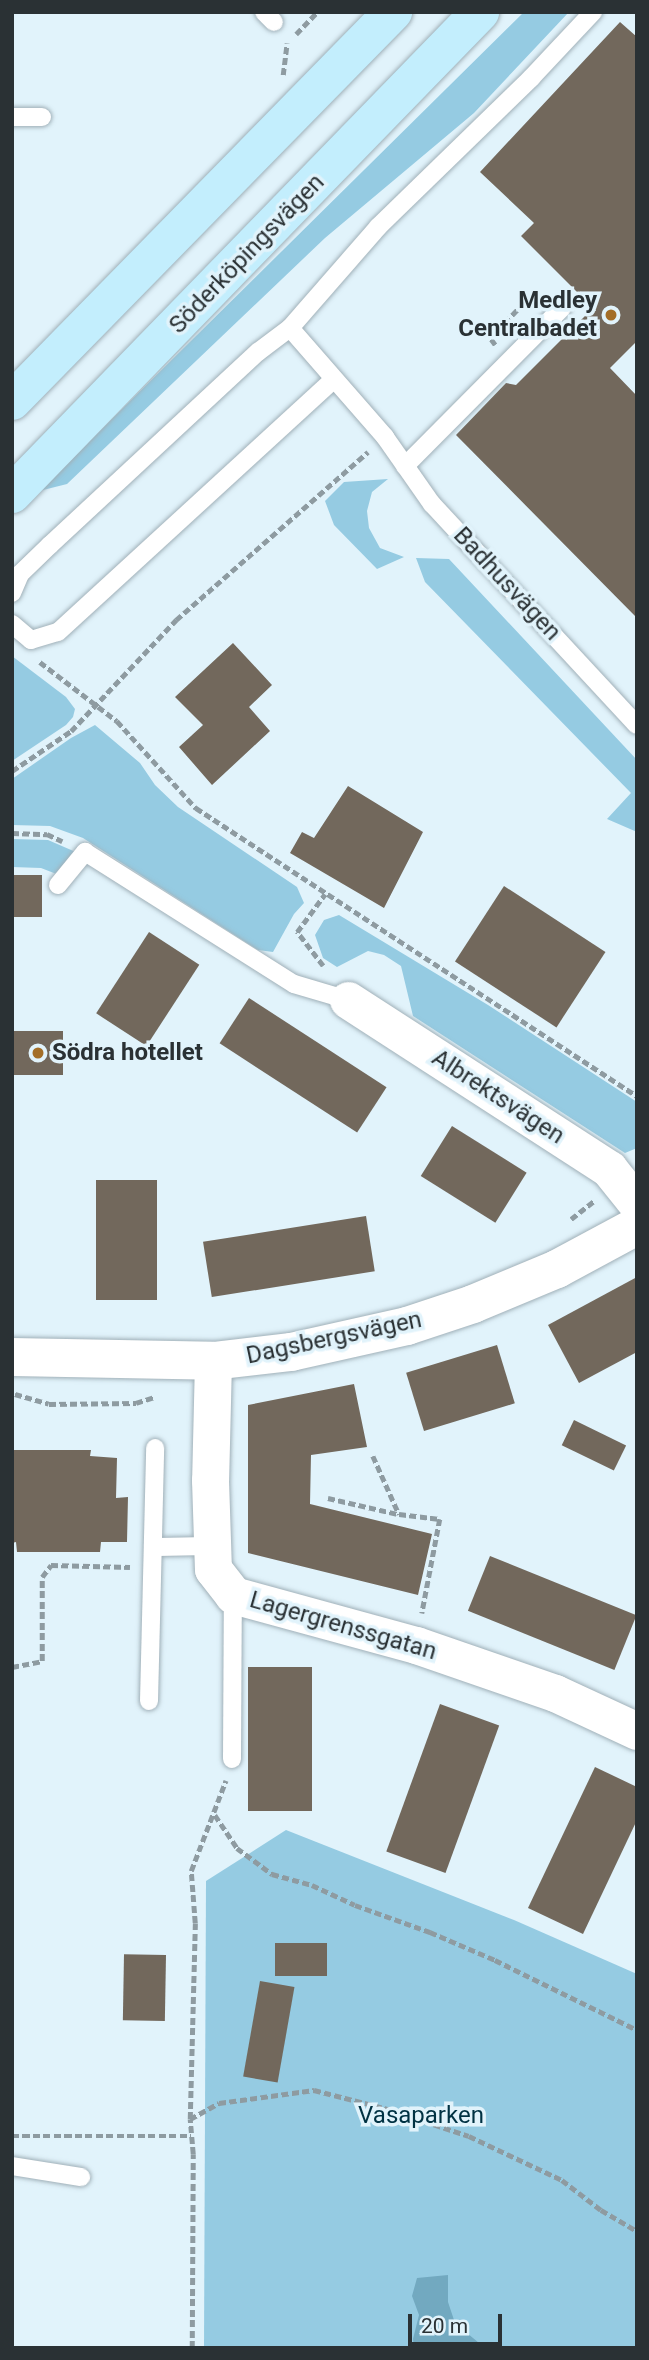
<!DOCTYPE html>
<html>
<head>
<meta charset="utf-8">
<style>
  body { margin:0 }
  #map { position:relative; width:649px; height:2360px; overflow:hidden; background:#e1f3fb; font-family:Roboto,sans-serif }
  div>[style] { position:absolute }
  .green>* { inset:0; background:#95cbe2 }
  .water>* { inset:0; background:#72a9c0 }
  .building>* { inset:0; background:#72685c; transform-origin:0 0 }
  .path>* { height:4.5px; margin-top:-2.25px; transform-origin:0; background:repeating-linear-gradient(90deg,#8e9ba1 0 7px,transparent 0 10.5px) }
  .roads { filter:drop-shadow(0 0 2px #a0b0b8) drop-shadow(0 0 2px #a0b0b8) }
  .service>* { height:18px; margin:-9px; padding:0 9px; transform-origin:9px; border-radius:9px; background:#fff }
  .minor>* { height:37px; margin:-18.5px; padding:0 18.5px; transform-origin:18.5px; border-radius:18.5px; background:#fff }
  .tertiary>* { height:38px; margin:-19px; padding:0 19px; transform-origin:19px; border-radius:19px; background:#fff }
  .secondary>* { height:38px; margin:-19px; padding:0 19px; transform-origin:19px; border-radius:19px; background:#c3eefd }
  .dots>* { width:19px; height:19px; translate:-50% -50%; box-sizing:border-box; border:4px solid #e1f3fb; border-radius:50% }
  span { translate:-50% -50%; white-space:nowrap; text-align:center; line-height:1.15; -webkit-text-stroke:7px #e1f3fb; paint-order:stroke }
  .street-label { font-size:24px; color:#2a3134 }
  .poi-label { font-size:24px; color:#2a3134; font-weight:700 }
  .right { translate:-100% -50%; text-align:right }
  .left { translate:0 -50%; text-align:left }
  .park-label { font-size:24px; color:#003243 }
  .frame { position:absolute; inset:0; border:14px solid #2a3134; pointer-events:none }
  .scale { position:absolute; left:408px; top:2314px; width:94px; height:32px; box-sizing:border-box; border:4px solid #2a3134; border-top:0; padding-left:9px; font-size:21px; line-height:24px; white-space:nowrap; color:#2a3134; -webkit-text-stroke:5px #e1f3fb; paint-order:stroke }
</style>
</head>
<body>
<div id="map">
  <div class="green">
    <i style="clip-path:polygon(524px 12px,569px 12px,474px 113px,325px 238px,67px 484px,39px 491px)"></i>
    <i style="clip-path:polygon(388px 479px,372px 492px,367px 511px,369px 528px,380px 548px,404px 557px,377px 569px,334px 525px,325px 501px,344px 482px)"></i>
    <i style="clip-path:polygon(416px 558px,449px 559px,637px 760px,637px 832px,607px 819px,631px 793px,425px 582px)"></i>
    <i style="clip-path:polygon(12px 656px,66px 697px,75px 709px,73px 717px,66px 725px,12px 761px)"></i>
    <i style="clip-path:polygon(95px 725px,140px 763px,155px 785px,178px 807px,297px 887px,304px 903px,294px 914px,273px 952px,258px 950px,83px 838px,50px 826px,12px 825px,12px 779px,71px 738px)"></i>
    <i style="clip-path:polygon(12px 839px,48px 840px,78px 853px,59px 875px,41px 868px,12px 867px)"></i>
    <i style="clip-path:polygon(339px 915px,488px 1005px,637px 1102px,637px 1148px,625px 1153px,413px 1016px,401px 966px,384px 955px,368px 951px,337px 967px,323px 958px,315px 935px,324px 920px)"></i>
    <i style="clip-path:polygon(286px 1830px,514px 1920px,637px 1974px,637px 2348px,204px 2348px,206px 1881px)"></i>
  </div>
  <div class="water">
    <i style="clip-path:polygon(448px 2275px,448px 2302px,455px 2323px,485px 2348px,414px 2348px,413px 2339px,419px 2315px,412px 2296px,417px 2278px)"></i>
  </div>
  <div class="building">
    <i style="clip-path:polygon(620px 22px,637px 37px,637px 341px,610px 368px,637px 396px,637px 618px,456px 435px,506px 383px,516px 385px,593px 308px,521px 236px,534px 223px,480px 172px)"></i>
    <i style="clip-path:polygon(233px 643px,272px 685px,249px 707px,270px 731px,212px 785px,179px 747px,203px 725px,175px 697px)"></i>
    <i style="clip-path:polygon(348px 786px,423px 832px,384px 908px,290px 853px,302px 832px,314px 838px)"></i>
    <i style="left:12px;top:875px;width:30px;height:42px"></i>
    <i style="left:504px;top:886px;width:121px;height:90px;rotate:33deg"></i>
    <i style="left:149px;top:932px;width:60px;height:97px;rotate:33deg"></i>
    <i style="left:249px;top:998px;width:164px;height:54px;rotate:33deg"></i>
    <i style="left:12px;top:1031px;width:51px;height:44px"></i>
    <i style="left:452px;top:1126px;width:88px;height:59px;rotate:32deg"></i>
    <i style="left:96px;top:1180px;width:61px;height:120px"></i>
    <i style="left:366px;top:1216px;width:56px;height:165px;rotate:81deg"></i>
    <i style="clip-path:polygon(637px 1277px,637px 1352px,579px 1383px,548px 1325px)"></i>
    <i style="left:497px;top:1345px;width:61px;height:95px;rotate:73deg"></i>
    <i style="clip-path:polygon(354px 1384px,367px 1447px,311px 1455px,310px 1504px,432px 1534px,418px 1595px,248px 1553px,248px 1405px)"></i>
    <i style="left:574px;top:1420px;width:58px;height:28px;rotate:26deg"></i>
    <i style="clip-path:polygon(12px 1450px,91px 1450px,90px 1456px,117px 1458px,116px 1498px,128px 1497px,127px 1542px,101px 1542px,100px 1552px,17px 1552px,16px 1542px,12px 1543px)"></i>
    <i style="left:490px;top:1556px;width:158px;height:59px;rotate:22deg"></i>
    <i style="left:248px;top:1667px;width:64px;height:144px"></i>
    <i style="left:440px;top:1704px;width:63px;height:157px;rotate:20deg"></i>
    <i style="clip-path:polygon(595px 1767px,637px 1787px,637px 1820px,583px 1934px,528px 1908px)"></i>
    <i style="left:275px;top:1943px;width:52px;height:33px"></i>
    <i style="left:166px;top:1955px;width:66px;height:42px;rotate:91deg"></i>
    <i style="left:260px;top:1981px;width:35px;height:97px;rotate:10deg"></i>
  </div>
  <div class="path">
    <i style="left:296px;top:34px;width:30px;rotate:-46deg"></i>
    <i style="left:283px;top:75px;width:32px;rotate:-83deg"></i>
    <i style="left:495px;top:345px;width:9px;rotate:-126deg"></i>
    <i style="left:490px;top:338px;width:66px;rotate:-46.2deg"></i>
    <i style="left:40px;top:662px;width:97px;rotate:37.5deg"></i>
    <i style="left:117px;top:721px;width:118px;rotate:47.8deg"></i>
    <i style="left:196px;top:808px;width:527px;rotate:33.15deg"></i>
    <i style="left:12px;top:771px;width:71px;rotate:-34.1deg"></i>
    <i style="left:71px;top:731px;width:153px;rotate:-46.6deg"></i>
    <i style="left:176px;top:620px;width:255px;rotate:-41.2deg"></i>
    <i style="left:12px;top:833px;width:35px;rotate:2deg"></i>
    <i style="left:47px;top:834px;width:17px;rotate:25deg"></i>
    <i style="left:323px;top:966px;width:43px;rotate:-127.4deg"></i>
    <i style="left:297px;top:932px;width:47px;rotate:-53.6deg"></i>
    <i style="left:571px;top:1219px;width:29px;rotate:-38deg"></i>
    <i style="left:15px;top:1394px;width:35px;rotate:16deg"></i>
    <i style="left:49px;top:1404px;width:87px;rotate:-0.7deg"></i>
    <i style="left:136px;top:1403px;width:19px;rotate:-18deg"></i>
    <i style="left:373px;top:1456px;width:64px;rotate:65.9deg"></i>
    <i style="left:399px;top:1514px;width:41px;rotate:7deg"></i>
    <i style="left:440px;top:1519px;width:96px;rotate:100.8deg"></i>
    <i style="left:328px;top:1498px;width:72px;rotate:12.9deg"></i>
    <i style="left:12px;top:1667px;width:31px;rotate:-11deg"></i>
    <i style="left:42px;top:1661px;width:84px;rotate:-90deg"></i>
    <i style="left:42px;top:1577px;width:15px;rotate:-53deg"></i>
    <i style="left:51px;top:1565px;width:79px;rotate:1.5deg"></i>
    <i style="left:215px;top:1815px;width:40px;rotate:56deg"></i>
    <i style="left:237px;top:1848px;width:44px;rotate:36.6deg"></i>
    <i style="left:272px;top:1874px;width:41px;rotate:15.4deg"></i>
    <i style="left:312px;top:1885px;width:47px;rotate:24.9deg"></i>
    <i style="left:355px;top:1905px;width:80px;rotate:19.8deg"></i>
    <i style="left:430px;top:1932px;width:71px;rotate:23.3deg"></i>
    <i style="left:495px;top:1960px;width:158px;rotate:26.2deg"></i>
    <i style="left:190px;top:2119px;width:33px;rotate:-29deg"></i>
    <i style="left:219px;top:2103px;width:96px;rotate:-7.8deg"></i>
    <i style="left:314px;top:2090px;width:72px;rotate:14.4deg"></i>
    <i style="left:384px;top:2108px;width:89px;rotate:18.2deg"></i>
    <i style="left:469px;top:2136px;width:103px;rotate:25.3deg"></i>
    <i style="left:562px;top:2180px;width:49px;rotate:37.6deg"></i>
    <i style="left:601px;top:2210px;width:42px;rotate:30.3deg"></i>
    <i style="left:12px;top:2136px;width:179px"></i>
    <i style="left:192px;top:2348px;width:194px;rotate:-89.7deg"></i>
    <i style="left:193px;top:2154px;width:35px;rotate:-95deg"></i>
    <i style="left:190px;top:2119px;width:196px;rotate:-88.5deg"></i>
    <i style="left:195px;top:1923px;width:52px;rotate:-94.4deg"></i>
    <i style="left:191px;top:1871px;width:97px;rotate:-69deg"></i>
  </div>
  <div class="roads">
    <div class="service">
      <i style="left:264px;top:12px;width:14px;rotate:45deg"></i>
      <i style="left:12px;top:117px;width:30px"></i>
      <i style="left:290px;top:328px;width:134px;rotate:-48.9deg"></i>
      <i style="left:378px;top:227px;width:214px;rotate:-44.2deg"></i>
      <i style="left:531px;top:78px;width:91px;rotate:-46.8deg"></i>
      <i style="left:405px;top:466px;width:223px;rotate:-45.2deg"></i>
      <i style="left:12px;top:593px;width:21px;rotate:-67deg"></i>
      <i style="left:20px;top:574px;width:42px;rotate:-44deg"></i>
      <i style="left:50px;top:545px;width:284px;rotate:-42.9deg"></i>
      <i style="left:258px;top:352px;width:40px;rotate:-37deg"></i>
      <i style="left:290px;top:328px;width:145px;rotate:48.9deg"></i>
      <i style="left:385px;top:437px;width:82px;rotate:55deg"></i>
      <i style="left:432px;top:504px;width:301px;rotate:47.2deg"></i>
      <i style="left:12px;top:624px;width:25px;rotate:40deg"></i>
      <i style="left:31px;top:640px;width:28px;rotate:-17deg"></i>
      <i style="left:58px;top:632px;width:374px;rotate:-42.5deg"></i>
      <i style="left:58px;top:885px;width:43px;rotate:-50.7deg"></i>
      <i style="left:85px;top:852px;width:247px;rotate:32.3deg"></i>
      <i style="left:294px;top:984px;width:56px;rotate:16.5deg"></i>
      <i style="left:153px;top:1547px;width:59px;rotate:-1deg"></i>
      <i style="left:149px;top:1701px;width:253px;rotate:-88.6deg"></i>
      <i style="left:232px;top:1759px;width:164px;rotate:-89.7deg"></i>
      <i style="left:12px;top:2166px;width:70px;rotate:9.1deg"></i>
    </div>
    <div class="minor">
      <i style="left:348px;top:1000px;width:311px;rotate:32.9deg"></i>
      <i style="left:609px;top:1169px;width:45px;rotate:51.3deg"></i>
      <i style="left:213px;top:1361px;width:119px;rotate:91.4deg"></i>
      <i style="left:210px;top:1480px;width:89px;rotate:88.1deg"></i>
      <i style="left:213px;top:1569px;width:33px;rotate:52deg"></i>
      <i style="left:233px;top:1595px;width:190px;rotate:15.3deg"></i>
      <i style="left:416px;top:1645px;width:147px;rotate:19.1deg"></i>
      <i style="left:555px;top:1693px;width:90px;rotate:24.9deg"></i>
    </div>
    <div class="tertiary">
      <i style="left:12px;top:1357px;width:201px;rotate:1.1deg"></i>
      <i style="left:213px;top:1361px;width:79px;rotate:-6.6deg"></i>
      <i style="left:291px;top:1352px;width:119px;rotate:-12.6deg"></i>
      <i style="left:407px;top:1326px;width:70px;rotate:-18.4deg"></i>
      <i style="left:473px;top:1304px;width:91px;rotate:-22.6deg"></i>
      <i style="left:557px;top:1269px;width:91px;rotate:-28.3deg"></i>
    </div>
    <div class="secondary">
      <i style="left:12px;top:401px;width:545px;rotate:-45.6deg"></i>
      <i style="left:12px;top:494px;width:672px;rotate:-45.84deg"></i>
    </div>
  </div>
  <div class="dots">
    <i style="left:611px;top:315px;background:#a36e28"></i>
    <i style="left:38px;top:1053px;background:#a36e28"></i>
  </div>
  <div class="street-label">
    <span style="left:247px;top:254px;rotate:-46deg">Söderköpingsvägen</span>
    <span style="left:507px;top:584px;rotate:47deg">Badhusvägen</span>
    <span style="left:498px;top:1097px;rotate:33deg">Albrektsvägen</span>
    <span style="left:334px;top:1338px;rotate:-12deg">Dagsbergsvägen</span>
    <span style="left:343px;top:1626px;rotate:16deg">Lagergrenssgatan</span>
  </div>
  <div class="poi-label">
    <span class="right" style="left:597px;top:315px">Medley<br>Centralbadet</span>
    <span class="left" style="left:52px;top:1053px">Södra hotellet</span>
  </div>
  <div class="park-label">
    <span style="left:421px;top:2116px">Vasaparken</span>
  </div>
  <div class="frame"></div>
  <div class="scale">20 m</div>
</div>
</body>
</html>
